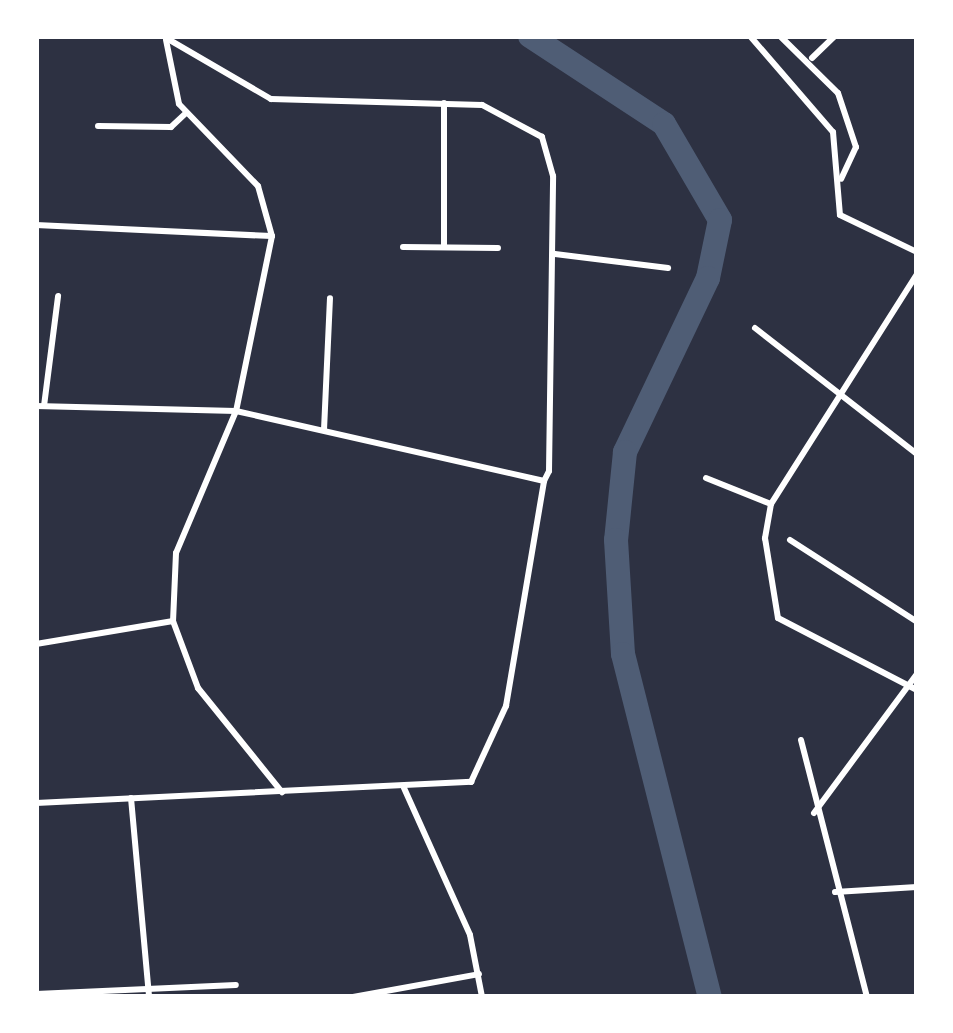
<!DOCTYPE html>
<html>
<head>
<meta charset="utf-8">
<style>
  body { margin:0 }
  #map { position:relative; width:953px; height:1033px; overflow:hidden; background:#2d3142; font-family:Quicksand,sans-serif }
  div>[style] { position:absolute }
  .river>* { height:24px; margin:-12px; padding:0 12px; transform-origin:12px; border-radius:12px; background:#4f5d75 }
  .minor>* { height:6px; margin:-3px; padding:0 3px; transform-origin:3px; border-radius:3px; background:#fff }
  span { translate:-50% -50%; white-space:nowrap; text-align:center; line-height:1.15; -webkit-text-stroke:12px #fff; paint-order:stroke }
  .frame { position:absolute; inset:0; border:39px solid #fff; pointer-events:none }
</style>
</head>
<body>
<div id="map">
  <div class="river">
    <i style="left:530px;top:36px;width:160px;rotate:33.3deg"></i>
    <i style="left:664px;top:124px;width:111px;rotate:59.7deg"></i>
    <i style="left:720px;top:220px;width:59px;rotate:101.7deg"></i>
    <i style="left:708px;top:278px;width:193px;rotate:115.5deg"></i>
    <i style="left:625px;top:452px;width:88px;rotate:95.8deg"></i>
    <i style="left:616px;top:540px;width:114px;rotate:86.5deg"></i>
    <i style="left:623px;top:654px;width:354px;rotate:75.8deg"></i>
  </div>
  <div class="minor">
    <i style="left:750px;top:36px;width:127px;rotate:49.2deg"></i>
    <i style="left:833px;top:132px;width:83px;rotate:85.2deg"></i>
    <i style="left:840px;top:215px;width:85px;rotate:25.7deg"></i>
    <i style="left:780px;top:36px;width:81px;rotate:44.5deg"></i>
    <i style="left:838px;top:93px;width:57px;rotate:71.6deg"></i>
    <i style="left:856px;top:147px;width:35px;rotate:115deg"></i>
    <i style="left:166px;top:40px;width:65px;rotate:78.5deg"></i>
    <i style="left:179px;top:104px;width:114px;rotate:46.1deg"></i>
    <i style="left:258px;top:186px;width:52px;rotate:74.4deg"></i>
    <i style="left:272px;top:236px;width:179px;rotate:101.6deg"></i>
    <i style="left:236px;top:411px;width:154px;rotate:112.9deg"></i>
    <i style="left:176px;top:553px;width:68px;rotate:92.5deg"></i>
    <i style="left:173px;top:621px;width:72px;rotate:69.5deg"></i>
    <i style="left:198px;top:688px;width:134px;rotate:51.1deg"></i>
    <i style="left:812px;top:58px;width:32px;rotate:-44deg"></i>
    <i style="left:98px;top:126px;width:73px;rotate:0.8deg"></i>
    <i style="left:171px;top:127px;width:21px;rotate:-43deg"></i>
    <i style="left:36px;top:225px;width:236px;rotate:2.7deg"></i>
    <i style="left:403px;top:247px;width:95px;rotate:0.6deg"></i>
    <i style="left:444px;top:247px;width:144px;rotate:-90deg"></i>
    <i style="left:555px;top:254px;width:114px;rotate:7.1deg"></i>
    <i style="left:917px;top:274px;width:272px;rotate:122.4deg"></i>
    <i style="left:771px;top:504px;width:35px;rotate:100deg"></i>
    <i style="left:765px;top:538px;width:81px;rotate:80.8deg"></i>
    <i style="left:778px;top:618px;width:157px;rotate:27.4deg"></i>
    <i style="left:755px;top:328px;width:205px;rotate:37.9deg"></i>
    <i style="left:36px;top:406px;width:200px;rotate:1.4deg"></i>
    <i style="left:236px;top:411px;width:316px;rotate:12.8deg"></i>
    <i style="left:544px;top:481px;width:11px;rotate:-63deg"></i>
    <i style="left:549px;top:471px;width:295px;rotate:-89.2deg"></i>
    <i style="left:553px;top:176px;width:41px;rotate:-105.8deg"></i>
    <i style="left:542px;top:137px;width:68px;rotate:-151.9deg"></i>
    <i style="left:482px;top:105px;width:211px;rotate:-178.4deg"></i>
    <i style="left:271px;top:99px;width:121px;rotate:-149.8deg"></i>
    <i style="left:44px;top:406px;width:111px;rotate:-82.7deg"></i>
    <i style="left:324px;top:430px;width:132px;rotate:-87.4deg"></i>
    <i style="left:706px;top:478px;width:70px;rotate:21.8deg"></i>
    <i style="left:790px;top:540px;width:151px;rotate:32.8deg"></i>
    <i style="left:36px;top:644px;width:139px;rotate:-9.5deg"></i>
    <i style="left:801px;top:740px;width:265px;rotate:75.6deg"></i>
    <i style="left:404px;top:788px;width:161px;rotate:65.8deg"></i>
    <i style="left:470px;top:935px;width:63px;rotate:79deg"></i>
    <i style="left:131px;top:798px;width:200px;rotate:84.8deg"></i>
    <i style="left:36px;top:803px;width:436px;rotate:-2.8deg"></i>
    <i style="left:471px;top:782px;width:84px;rotate:-65.3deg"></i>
    <i style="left:506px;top:706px;width:228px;rotate:-80.4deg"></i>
    <i style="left:814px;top:813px;width:173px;rotate:-53.5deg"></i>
    <i style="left:835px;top:892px;width:82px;rotate:-3.5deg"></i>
    <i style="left:36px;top:994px;width:200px;rotate:-2.6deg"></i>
    <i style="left:353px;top:997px;width:128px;rotate:-10.3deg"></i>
  </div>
  <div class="frame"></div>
</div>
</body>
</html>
